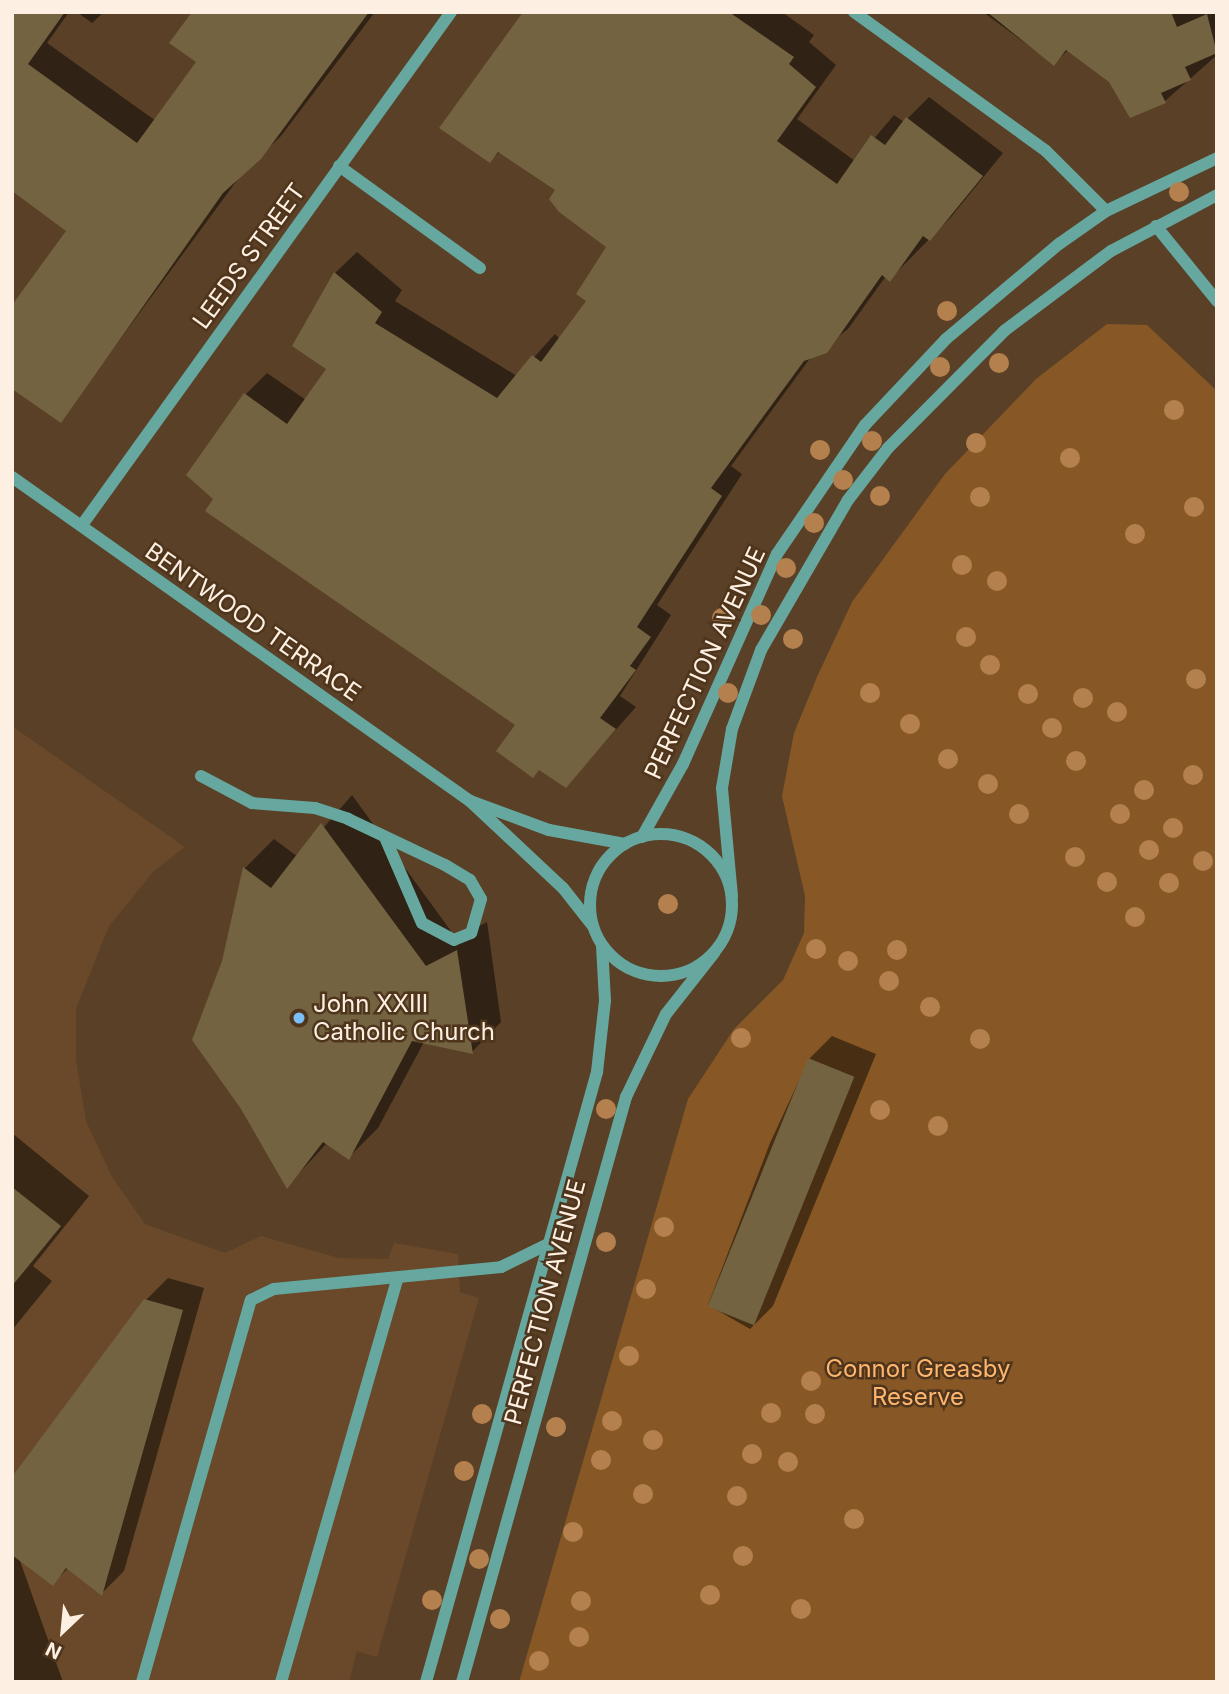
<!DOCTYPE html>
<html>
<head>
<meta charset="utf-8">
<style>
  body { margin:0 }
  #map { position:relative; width:1229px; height:1694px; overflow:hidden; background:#5a4026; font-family:Inter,sans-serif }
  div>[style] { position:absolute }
  .built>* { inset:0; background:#694929 }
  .green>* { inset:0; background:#875826 }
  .shadow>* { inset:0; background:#0007 }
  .building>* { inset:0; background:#736341; transform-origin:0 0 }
  .minor>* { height:12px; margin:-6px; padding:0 6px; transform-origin:6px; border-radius:6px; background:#66a89f }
  .minor>.ring { margin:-6px; padding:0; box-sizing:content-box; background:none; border:12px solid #66a89f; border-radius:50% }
  .trees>* { width:20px; height:20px; margin:-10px; border-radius:50%; background:#b4814e }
  .dots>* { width:19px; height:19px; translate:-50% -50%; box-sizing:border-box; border:4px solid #4f351c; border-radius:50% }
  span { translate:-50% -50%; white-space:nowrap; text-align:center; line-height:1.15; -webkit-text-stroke:5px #4f351c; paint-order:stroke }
  .street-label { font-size:24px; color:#fdf0e3 }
  .poi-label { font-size:24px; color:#fdf0e3 }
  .left { translate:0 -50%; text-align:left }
  .park-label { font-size:24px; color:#feb66f }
  .frame { position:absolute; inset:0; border:14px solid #fdf0e3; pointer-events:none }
  .north { position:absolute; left:28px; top:1596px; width:70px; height:70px; -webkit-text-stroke:5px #4f351c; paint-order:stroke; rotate:206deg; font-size:19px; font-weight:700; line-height:28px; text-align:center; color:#fdf0e3 }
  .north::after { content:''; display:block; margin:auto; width:24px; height:32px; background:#fdf0e3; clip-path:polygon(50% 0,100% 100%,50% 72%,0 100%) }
</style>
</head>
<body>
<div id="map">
  <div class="built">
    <i style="clip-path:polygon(12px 726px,185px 847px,154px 871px,109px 926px,76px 1009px,76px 1060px,86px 1121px,112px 1177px,145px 1224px,225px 1253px,261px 1236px,339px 1258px,388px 1259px,394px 1243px,458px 1254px,460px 1292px,479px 1298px,377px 1657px,357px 1651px,349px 1682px,12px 1682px)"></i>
  </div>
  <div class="green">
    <i style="clip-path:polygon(1107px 324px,1147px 325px,1217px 391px,1217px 1682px,519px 1682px,688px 1099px,734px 1029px,783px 980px,804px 933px,805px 896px,782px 796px,794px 733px,817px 677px,852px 602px,945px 474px,1036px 379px)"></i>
  </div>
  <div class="shadow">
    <i style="clip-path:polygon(12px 12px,69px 12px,47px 43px,156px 121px,198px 62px,194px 12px,375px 12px,281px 136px,241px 175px,60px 421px,68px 231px)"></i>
    <i style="clip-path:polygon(77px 12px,104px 12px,92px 23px)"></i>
    <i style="clip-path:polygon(525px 12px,782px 12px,814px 35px,809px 42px,836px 65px,797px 119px,855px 161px,894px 115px,904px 122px,929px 97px,1003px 153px,951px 217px,890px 279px,886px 276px,848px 329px,811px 357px,731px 466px,742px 474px,657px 605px,671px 615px,620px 696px,636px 707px,566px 786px,518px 724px,215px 499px,246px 394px,267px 373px,306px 400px,328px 369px,335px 273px,357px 252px,402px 290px,395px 301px,517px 376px,555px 334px,560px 339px,588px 301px,609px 246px,557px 189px,500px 151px,490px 161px)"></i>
    <i style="clip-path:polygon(983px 12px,1217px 12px,1217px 55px,1165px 101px,1111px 81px,1069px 49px,1054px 64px)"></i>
    <i style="clip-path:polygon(352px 795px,456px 938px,487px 922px,501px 1022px,472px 1052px,424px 1042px,378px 1128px,349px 1157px,327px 1143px,287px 1186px,223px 962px,245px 868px,274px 839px,298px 857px)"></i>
    <i style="clip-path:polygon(832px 1036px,876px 1054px,773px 1306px,750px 1329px,708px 1305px,770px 1143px,809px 1059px)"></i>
    <i style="clip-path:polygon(12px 1133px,89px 1196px,33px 1266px,52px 1281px,12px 1330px)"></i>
    <i style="clip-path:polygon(168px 1278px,204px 1288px,124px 1571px,102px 1593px,68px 1568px,53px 1583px,19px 1558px,63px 1682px,12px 1682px,12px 1502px,146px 1300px)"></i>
  </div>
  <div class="building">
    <i style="clip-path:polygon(12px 12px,65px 12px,28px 64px,137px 143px,196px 62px,169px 43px,192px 12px,369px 12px,261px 159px,223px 193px,61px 423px,12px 389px,12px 305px,66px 231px,12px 191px)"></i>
    <i style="clip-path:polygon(523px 12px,729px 12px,794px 57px,789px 64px,816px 87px,777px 141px,837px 184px,871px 135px,885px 145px,906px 117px,983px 176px,930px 241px,923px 236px,890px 282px,882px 275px,827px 353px,804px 361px,711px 488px,722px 496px,637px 627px,651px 637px,630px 666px,636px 670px,600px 718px,616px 729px,566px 788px,539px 770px,533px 778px,496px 751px,515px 725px,205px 511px,213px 499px,186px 475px,244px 393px,287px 424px,326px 369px,292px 346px,334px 272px,382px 312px,375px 323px,497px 398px,532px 355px,541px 362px,586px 301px,576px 294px,606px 247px,559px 212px,549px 199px,555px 190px,498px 152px,490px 163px,439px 128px)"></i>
    <i style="clip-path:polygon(987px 12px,1171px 12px,1177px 27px,1207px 14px,1217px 53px,1185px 67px,1191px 80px,1161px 93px,1166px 103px,1130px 118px,1109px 82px,1066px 50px,1054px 66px)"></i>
    <i style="clip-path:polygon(321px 823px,426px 966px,457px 950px,473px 1054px,412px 1041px,349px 1160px,323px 1142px,287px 1189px,241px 1109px,192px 1040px,222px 961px,243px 867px,271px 888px)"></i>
    <i style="left:808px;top:1058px;width:50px;height:268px;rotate:22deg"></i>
    <i style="clip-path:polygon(12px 1187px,61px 1226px,12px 1286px)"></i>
    <i style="clip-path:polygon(144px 1299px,183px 1310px,102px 1596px,66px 1568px,53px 1586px,12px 1555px,12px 1477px)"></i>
  </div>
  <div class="minor">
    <i style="left:854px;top:12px;width:237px;rotate:35.9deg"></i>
    <i style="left:1046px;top:151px;width:85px;rotate:45deg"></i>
    <i style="left:339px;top:166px;width:174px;rotate:35.9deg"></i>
    <i style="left:1156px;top:226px;width:97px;rotate:50.9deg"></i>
    <i style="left:12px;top:477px;width:561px;rotate:35.28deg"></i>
    <i style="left:470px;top:801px;width:127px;rotate:43.1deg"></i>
    <i style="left:563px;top:888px;width:48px;rotate:51.7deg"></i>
    <i style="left:82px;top:525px;width:632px;rotate:-54.27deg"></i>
    <i style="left:201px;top:776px;width:58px;rotate:27.9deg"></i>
    <i style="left:252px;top:803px;width:63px;rotate:4.5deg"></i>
    <i style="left:315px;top:808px;width:35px;rotate:18deg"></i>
    <i style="left:348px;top:819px;width:107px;rotate:25.4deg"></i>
    <i style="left:445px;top:865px;width:29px;rotate:31deg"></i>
    <i style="left:470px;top:880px;width:22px;rotate:60deg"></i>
    <i style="left:481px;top:899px;width:35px;rotate:106deg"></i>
    <i style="left:471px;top:933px;width:18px;rotate:158deg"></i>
    <i style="left:454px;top:940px;width:36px;rotate:-152deg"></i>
    <i style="left:422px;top:923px;width:90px;rotate:-113.4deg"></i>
    <i style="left:470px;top:801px;width:84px;rotate:20.2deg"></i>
    <i style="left:549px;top:830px;width:77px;rotate:10.4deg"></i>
    <i class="ring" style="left:590px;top:834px;width:130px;height:130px"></i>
    <i style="left:642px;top:837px;width:84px;rotate:-60.7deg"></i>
    <i style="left:683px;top:764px;width:230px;rotate:-65.9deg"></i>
    <i style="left:777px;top:554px;width:156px;rotate:-55.7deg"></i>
    <i style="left:865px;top:425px;width:118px;rotate:-46.7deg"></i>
    <i style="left:946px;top:339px;width:148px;rotate:-40.1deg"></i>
    <i style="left:1059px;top:244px;width:57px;rotate:-35.1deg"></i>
    <i style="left:1106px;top:211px;width:123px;rotate:-25.5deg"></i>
    <i style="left:732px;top:896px;width:108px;rotate:-95.3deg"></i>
    <i style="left:722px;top:788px;width:60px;rotate:-80.4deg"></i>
    <i style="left:732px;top:729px;width:84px;rotate:-69.8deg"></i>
    <i style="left:761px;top:650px;width:173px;rotate:-59.9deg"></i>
    <i style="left:848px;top:500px;width:66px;rotate:-52.4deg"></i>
    <i style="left:888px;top:448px;width:165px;rotate:-45.2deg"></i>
    <i style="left:1004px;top:331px;width:134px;rotate:-36.8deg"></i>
    <i style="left:1111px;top:251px;width:120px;rotate:-27.8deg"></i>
    <i style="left:142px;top:1682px;width:397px;rotate:-74.1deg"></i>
    <i style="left:251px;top:1300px;width:25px;rotate:-26deg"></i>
    <i style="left:274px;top:1289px;width:228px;rotate:-5.5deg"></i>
    <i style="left:501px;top:1267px;width:55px;rotate:-26.1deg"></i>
    <i style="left:281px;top:1682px;width:418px;rotate:-73.9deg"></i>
    <i style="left:426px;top:1682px;width:634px;rotate:-74.34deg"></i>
    <i style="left:597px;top:1072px;width:71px;rotate:-83.6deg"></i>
    <i style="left:605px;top:1001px;width:55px;rotate:-93.1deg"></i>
    <i style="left:462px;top:1682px;width:608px;rotate:-74.34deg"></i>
    <i style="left:626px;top:1097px;width:92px;rotate:-64.3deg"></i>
    <i style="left:666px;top:1014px;width:78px;rotate:-51.8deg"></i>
  </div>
  <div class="trees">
    <i style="left:1179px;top:192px"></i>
    <i style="left:947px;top:311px"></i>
    <i style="left:999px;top:363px"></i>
    <i style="left:940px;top:367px"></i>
    <i style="left:1174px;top:410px"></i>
    <i style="left:872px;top:441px"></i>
    <i style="left:976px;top:443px"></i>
    <i style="left:820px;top:450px"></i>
    <i style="left:1070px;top:458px"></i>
    <i style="left:843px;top:480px"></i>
    <i style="left:880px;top:496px"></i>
    <i style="left:980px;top:497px"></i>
    <i style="left:1194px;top:507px"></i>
    <i style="left:814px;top:523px"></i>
    <i style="left:1135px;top:534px"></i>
    <i style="left:962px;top:565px"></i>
    <i style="left:786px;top:568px"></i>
    <i style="left:997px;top:581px"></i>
    <i style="left:761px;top:615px"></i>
    <i style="left:722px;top:618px"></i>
    <i style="left:966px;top:637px"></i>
    <i style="left:793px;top:639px"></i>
    <i style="left:990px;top:665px"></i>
    <i style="left:1196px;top:679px"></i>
    <i style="left:728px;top:693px"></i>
    <i style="left:870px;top:693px"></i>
    <i style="left:1028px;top:694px"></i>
    <i style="left:1083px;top:698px"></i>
    <i style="left:1117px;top:712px"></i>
    <i style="left:910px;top:724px"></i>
    <i style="left:1052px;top:728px"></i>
    <i style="left:948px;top:759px"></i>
    <i style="left:1076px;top:761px"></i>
    <i style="left:1193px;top:775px"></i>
    <i style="left:988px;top:784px"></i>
    <i style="left:1144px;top:790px"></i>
    <i style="left:1019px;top:814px"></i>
    <i style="left:1120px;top:814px"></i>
    <i style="left:1173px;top:828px"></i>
    <i style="left:1149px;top:850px"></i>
    <i style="left:1075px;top:857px"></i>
    <i style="left:1203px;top:861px"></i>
    <i style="left:1107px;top:882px"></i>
    <i style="left:1169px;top:883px"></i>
    <i style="left:668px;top:904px"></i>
    <i style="left:1135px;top:917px"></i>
    <i style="left:816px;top:949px"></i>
    <i style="left:897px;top:950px"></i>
    <i style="left:848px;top:961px"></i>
    <i style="left:889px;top:981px"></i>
    <i style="left:930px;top:1007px"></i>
    <i style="left:741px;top:1038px"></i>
    <i style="left:980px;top:1039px"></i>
    <i style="left:606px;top:1109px"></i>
    <i style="left:880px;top:1110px"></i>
    <i style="left:938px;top:1126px"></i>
    <i style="left:664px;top:1227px"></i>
    <i style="left:606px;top:1242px"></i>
    <i style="left:646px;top:1289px"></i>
    <i style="left:629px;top:1356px"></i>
    <i style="left:811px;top:1381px"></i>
    <i style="left:771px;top:1413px"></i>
    <i style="left:482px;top:1414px"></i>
    <i style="left:815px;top:1414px"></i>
    <i style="left:612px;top:1421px"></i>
    <i style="left:556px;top:1427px"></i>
    <i style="left:653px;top:1440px"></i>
    <i style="left:752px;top:1454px"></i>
    <i style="left:601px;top:1460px"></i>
    <i style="left:788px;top:1462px"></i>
    <i style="left:464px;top:1471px"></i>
    <i style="left:643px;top:1494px"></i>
    <i style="left:737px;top:1496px"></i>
    <i style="left:854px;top:1519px"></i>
    <i style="left:573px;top:1532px"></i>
    <i style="left:743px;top:1556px"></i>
    <i style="left:479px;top:1559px"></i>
    <i style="left:710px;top:1595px"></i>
    <i style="left:432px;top:1600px"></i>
    <i style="left:581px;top:1601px"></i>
    <i style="left:801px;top:1609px"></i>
    <i style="left:500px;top:1619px"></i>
    <i style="left:579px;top:1637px"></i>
    <i style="left:539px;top:1661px"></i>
  </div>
  <div class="dots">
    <i style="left:299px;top:1018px;background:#7abff8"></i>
  </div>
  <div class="street-label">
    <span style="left:249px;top:256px;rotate:-54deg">LEEDS STREET</span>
    <span style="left:253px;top:622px;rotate:35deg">BENTWOOD TERRACE</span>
    <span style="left:705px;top:663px;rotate:-65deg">PERFECTION AVENUE</span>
    <span style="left:545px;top:1302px;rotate:-75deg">PERFECTION AVENUE</span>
  </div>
  <div class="poi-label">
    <span class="left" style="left:313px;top:1018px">John XXIII<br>Catholic Church</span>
  </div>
  <div class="park-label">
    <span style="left:918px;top:1383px">Connor Greasby<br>Reserve</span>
  </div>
  <div class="frame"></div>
  <div class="north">N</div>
</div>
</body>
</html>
